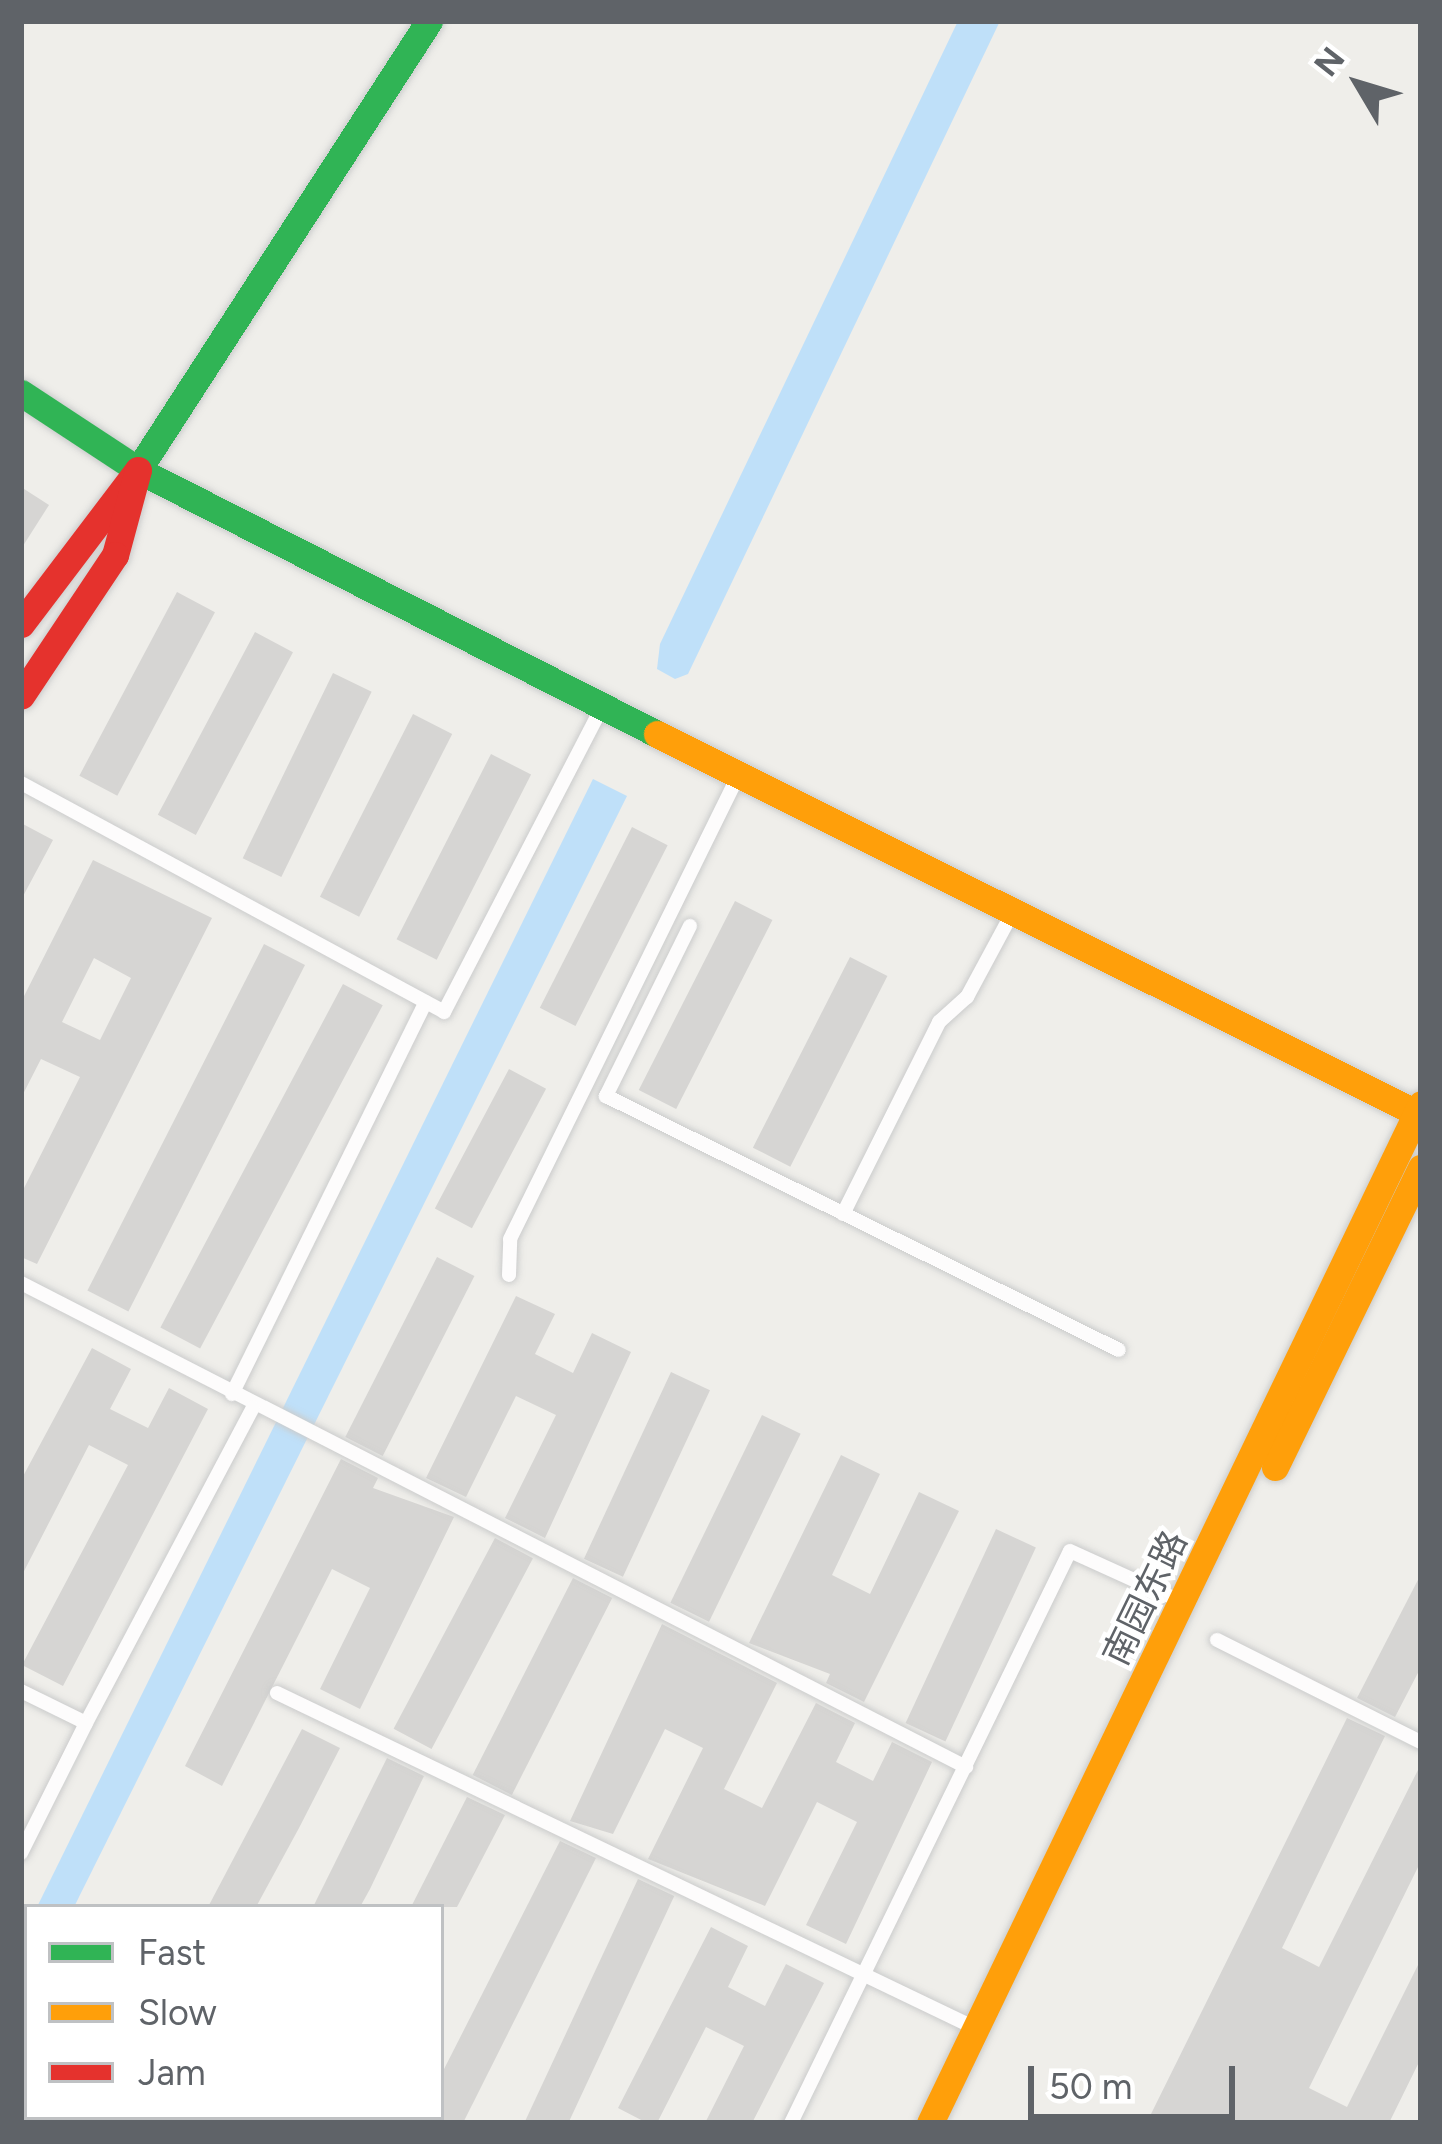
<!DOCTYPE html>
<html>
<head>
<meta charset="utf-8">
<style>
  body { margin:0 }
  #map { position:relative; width:1442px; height:2144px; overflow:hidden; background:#efeeea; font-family:Figtree,"Noto Sans SC",sans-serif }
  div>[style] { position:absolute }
  .water>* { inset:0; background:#bfe0f9 }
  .building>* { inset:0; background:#d6d5d3; transform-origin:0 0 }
  .roads { filter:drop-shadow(0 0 3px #cbcccc) drop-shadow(0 0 3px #cbcccc) }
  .lane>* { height:14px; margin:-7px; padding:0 7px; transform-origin:7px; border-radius:7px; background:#fdfcfc }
  .fast>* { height:27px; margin:-13.5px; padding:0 13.5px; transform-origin:13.5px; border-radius:13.5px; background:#30b455 }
  .slow>* { height:27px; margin:-13.5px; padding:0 13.5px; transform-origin:13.5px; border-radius:13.5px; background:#ff9f0a }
  .jam>* { height:27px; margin:-13.5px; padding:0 13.5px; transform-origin:13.5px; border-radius:13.5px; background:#e5322d }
  span { translate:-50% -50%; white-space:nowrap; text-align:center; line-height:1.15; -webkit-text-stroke:9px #fff; paint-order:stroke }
  .street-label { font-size:36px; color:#5f6368 }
  .frame { position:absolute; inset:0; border:24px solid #5f6368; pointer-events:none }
  .legend { position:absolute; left:24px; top:1904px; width:420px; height:216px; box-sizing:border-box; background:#fff; border:3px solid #bfc1c3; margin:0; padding:15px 21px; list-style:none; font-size:36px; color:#5f6368 }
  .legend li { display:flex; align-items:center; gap:24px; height:60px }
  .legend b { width:60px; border:3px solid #bfc1c3 }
  .north { position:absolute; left:1298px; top:24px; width:120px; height:120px; -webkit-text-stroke:9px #fff; paint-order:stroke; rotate:308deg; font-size:33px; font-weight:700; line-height:48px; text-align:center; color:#5f6368 }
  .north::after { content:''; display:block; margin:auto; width:42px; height:54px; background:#5f6368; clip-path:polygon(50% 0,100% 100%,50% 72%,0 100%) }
  .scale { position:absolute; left:1028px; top:2066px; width:207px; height:54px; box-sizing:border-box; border:6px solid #5f6368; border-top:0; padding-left:15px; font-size:36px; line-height:42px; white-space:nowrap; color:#5f6368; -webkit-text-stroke:9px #fff; paint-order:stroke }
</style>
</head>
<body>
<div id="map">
  <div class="water">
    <i style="clip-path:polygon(958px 21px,1000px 21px,688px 674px,675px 679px,657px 669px,660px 644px)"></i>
    <i style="clip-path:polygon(593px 779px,627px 796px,74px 1907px,37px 1907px)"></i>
  </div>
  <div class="building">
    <i style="clip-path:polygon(21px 487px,49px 505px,21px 549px)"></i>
    <i style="left:177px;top:592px;width:43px;height:208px;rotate:28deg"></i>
    <i style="left:255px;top:632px;width:43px;height:207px;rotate:28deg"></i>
    <i style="left:333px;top:673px;width:43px;height:206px;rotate:26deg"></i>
    <i style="left:413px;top:714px;width:44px;height:205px;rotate:27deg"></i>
    <i style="left:491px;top:754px;width:45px;height:208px;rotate:27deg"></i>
    <i style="clip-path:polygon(21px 823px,53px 840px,21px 900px)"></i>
    <i style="left:632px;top:827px;width:40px;height:203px;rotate:27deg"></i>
    <i style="clip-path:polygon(evenodd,93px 860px,212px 918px,37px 1264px,21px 1257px,21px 1194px,80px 1077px,41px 1059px,21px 1098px,21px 1002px,93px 860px,94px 958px,131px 978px,100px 1040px,62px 1022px,94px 958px)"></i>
    <i style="left:735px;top:901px;width:42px;height:212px;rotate:27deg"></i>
    <i style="left:264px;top:944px;width:46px;height:389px;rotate:27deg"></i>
    <i style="left:850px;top:957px;width:42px;height:214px;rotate:27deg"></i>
    <i style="left:343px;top:984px;width:45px;height:389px;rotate:28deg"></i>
    <i style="left:509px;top:1069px;width:42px;height:158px;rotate:28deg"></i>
    <i style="left:437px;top:1257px;width:42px;height:202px;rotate:27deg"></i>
    <i style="clip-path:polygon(516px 1296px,555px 1314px,535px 1354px,573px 1373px,592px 1333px,631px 1352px,545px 1538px,505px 1518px,556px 1415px,516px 1396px,466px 1497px,426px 1478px)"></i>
    <i style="clip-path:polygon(92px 1348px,131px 1369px,110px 1409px,148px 1428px,169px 1388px,208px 1409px,63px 1686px,22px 1665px,128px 1465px,89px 1445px,21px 1577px,21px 1480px)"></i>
    <i style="left:671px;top:1372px;width:43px;height:206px;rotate:25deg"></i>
    <i style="left:762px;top:1415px;width:43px;height:209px;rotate:26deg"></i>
    <i style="clip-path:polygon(841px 1455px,880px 1474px,832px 1575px,870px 1594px,919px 1492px,959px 1511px,864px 1702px,826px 1683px,830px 1674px,749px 1643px)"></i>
    <i style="clip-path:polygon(341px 1459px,378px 1478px,373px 1488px,454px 1517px,360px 1709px,320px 1689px,370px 1588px,332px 1569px,222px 1786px,185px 1766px)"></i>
    <i style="left:996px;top:1529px;width:44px;height:214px;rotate:25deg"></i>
    <i style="left:495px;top:1538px;width:43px;height:216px;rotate:28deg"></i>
    <i style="clip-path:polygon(1421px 1574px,1421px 1667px,1395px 1717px,1357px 1698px)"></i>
    <i style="left:573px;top:1578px;width:44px;height:221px;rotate:27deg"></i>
    <i style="clip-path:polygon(662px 1624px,777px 1683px,724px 1789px,762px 1808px,816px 1703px,855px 1723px,836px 1762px,873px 1781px,892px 1742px,932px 1762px,846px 1944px,806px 1925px,857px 1822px,817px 1802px,765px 1906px,648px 1859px,703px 1748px,665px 1729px,613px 1834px,570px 1821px)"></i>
    <i style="clip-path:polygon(1347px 1718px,1385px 1736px,1282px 1948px,1319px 1967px,1421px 1764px,1421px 1861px,1309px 2088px,1347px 2107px,1421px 1959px,1421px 2058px,1389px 2123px,1169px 2123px,1151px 2114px)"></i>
    <i style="clip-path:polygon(302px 1729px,340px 1748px,299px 1828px,256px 1907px,208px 1907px)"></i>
    <i style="clip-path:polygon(387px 1758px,424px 1776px,370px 1889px,360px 1907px,313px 1907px)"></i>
    <i style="clip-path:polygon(467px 1797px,505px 1815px,457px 1907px,411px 1907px)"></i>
    <i style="clip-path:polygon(560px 1841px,596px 1858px,463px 2123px,441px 2123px,441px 2075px)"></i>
    <i style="left:638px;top:1879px;width:40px;height:273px;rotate:25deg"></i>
    <i style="clip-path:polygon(711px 1927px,748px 1946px,728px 1987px,765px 2006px,786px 1964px,824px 1983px,752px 2123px,705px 2123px,744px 2046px,706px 2027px,657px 2123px,647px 2123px,618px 2108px)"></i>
  </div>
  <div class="roads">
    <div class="lane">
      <i style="left:21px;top:783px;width:481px;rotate:28.4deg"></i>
      <i style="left:444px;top:1012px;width:339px;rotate:-62.6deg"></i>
      <i style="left:690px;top:926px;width:190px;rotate:116.3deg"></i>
      <i style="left:606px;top:1096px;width:572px;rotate:26.34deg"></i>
      <i style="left:843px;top:1214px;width:215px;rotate:-63.4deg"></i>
      <i style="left:939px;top:1022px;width:38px;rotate:-42deg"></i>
      <i style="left:967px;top:997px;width:91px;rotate:-61.7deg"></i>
      <i style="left:509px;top:1275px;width:36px;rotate:-88deg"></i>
      <i style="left:510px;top:1239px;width:516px;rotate:-63.78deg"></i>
      <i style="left:21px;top:1283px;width:1062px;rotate:27.12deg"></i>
      <i style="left:232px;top:1394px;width:437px;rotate:-63.7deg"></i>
      <i style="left:1217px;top:1640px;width:228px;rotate:26.6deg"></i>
      <i style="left:21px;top:1691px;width:72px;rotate:26.2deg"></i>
      <i style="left:86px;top:1723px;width:357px;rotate:-62.1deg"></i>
      <i style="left:277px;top:1693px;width:774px;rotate:25.64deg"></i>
      <i style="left:21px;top:1853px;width:145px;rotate:-63.4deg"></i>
      <i style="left:791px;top:2123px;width:636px;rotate:-64deg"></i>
      <i style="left:1070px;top:1551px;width:119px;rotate:24.4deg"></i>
    </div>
    <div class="fast">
      <i style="left:21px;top:393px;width:140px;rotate:33.3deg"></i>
      <i style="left:138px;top:470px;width:582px;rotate:26.96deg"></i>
      <i style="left:138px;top:470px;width:535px;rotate:-57.05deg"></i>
    </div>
    <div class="slow">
      <i style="left:657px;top:734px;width:854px;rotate:26.51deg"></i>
      <i style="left:1275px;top:1467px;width:333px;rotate:-64deg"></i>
      <i style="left:930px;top:2123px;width:1131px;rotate:-64.27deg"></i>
    </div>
    <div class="jam">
      <i style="left:21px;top:624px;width:193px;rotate:-52.8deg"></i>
      <i style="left:138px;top:470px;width:88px;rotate:105.1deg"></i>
      <i style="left:115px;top:555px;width:169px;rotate:123.7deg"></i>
    </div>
  </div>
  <div class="street-label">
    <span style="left:1145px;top:1598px;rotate:-64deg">南园东路</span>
  </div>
  <div class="frame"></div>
  <ul class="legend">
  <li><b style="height:15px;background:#30b455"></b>Fast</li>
  <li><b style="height:15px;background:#ff9f0a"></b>Slow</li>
  <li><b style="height:15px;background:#e5322d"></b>Jam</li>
  </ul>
  <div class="north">N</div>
  <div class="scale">50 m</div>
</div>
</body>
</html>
